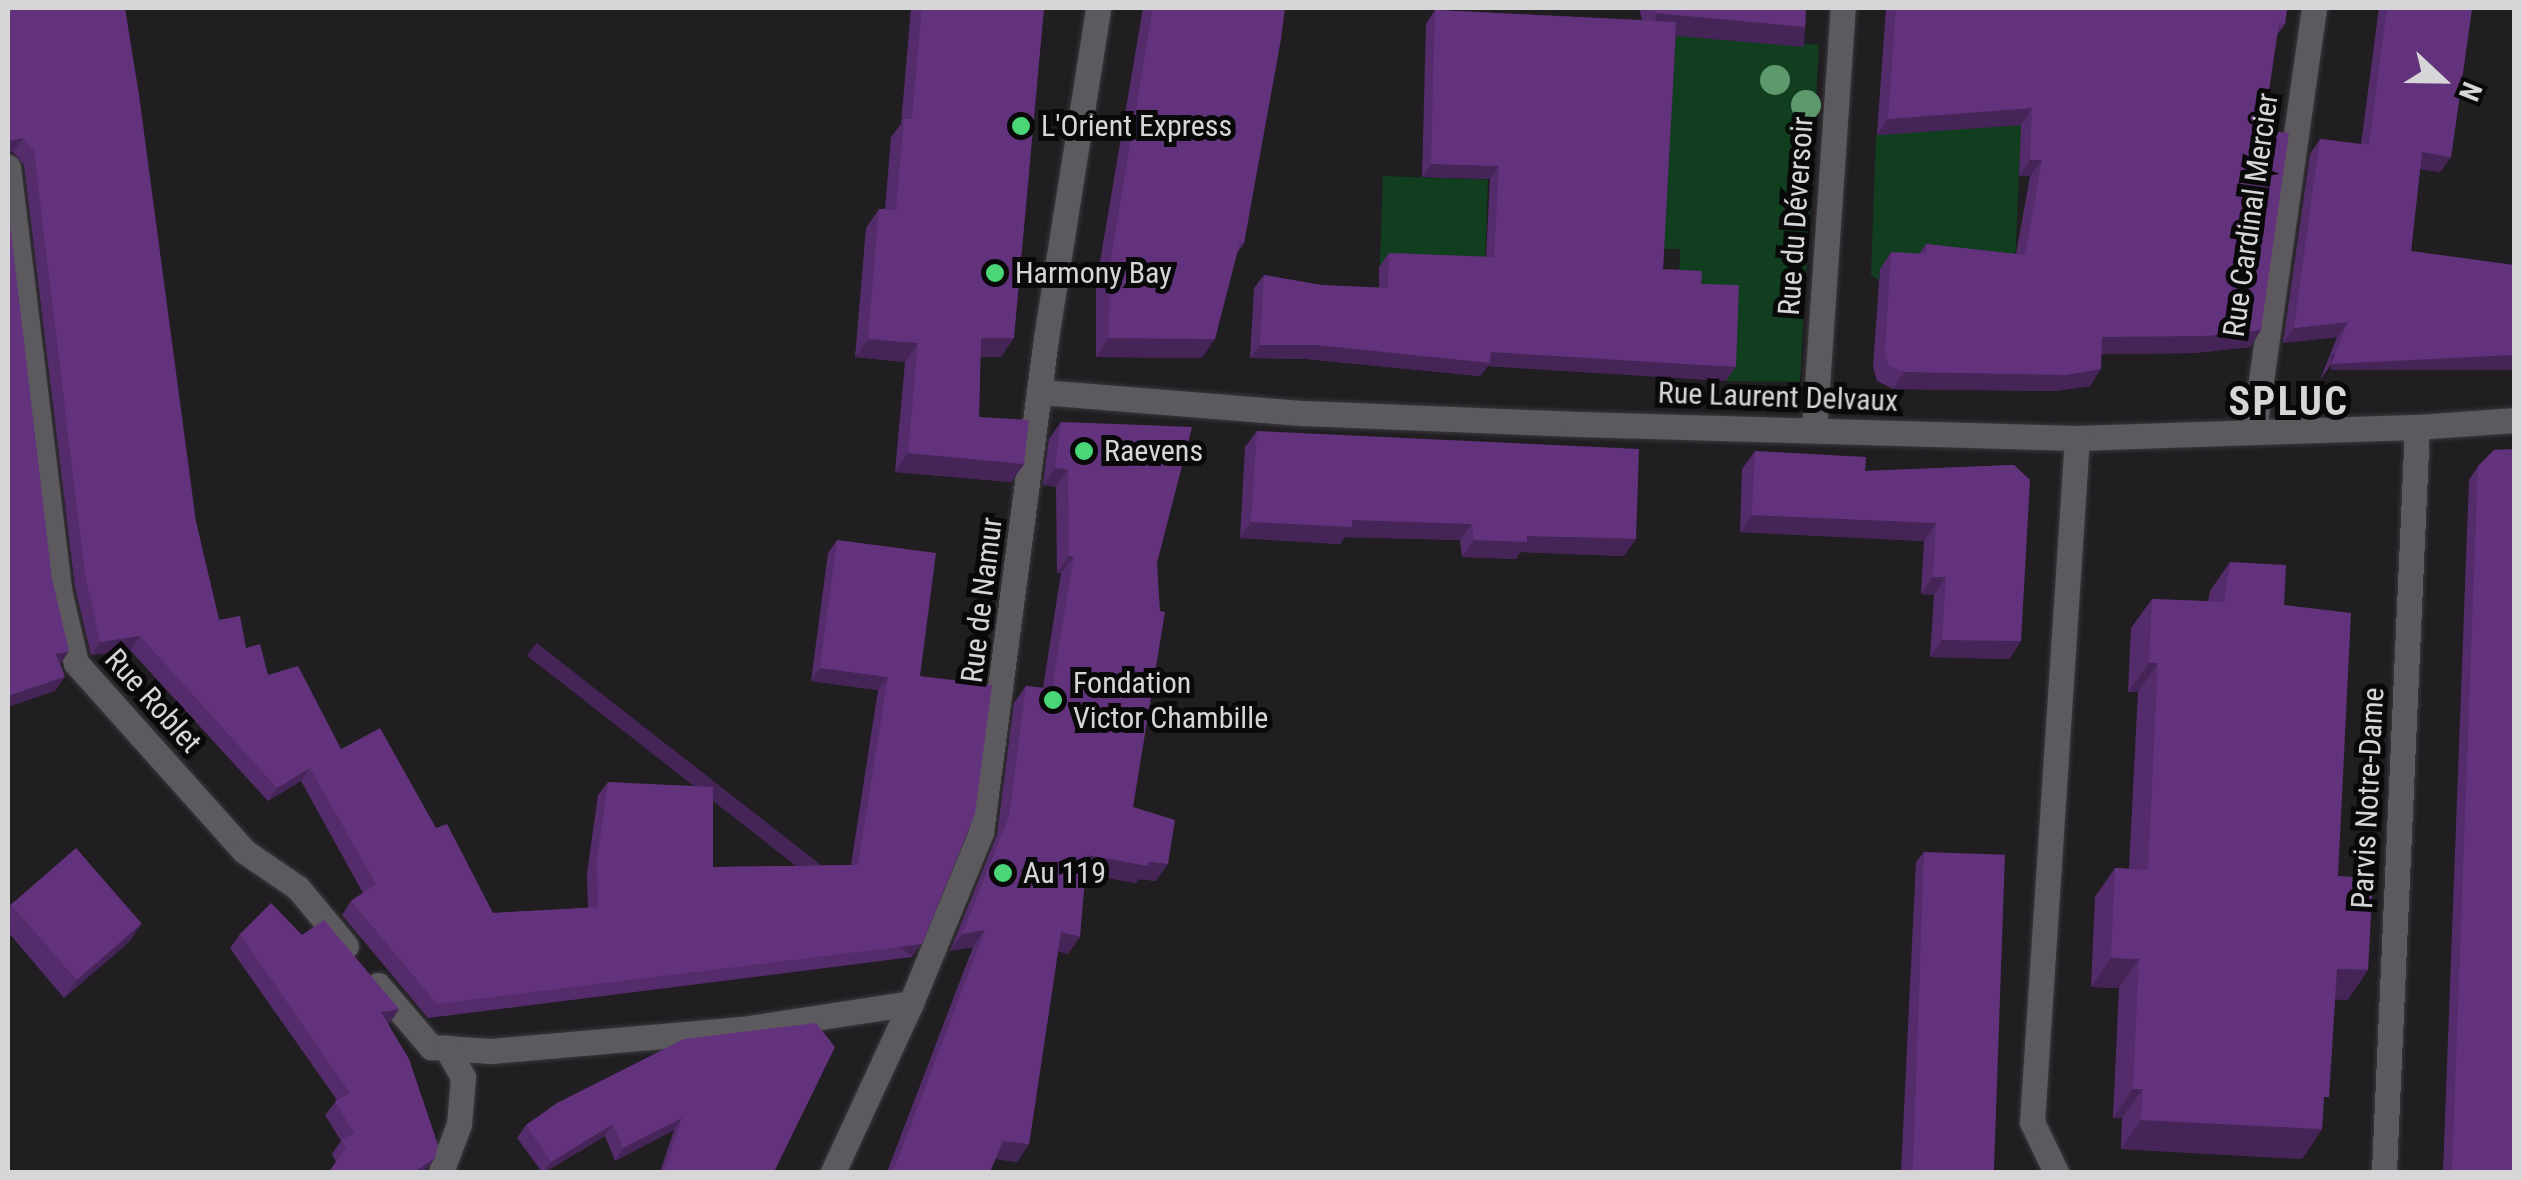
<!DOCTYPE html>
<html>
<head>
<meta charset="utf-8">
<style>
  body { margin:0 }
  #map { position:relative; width:2522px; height:1180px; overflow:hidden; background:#211e22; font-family:"Roboto Condensed",sans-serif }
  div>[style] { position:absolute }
  .green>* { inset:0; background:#103e1f; transform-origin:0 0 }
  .roads { filter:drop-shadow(0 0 2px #3b393c) drop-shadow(0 0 2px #3b393c) }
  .minor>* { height:25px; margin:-12.5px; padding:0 12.5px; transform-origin:12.5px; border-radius:12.5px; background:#5d5a5f }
  .tertiary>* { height:25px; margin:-12.5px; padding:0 12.5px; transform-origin:12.5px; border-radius:12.5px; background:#5d5a5f }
  .trees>* { width:30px; height:30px; margin:-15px; border-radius:50%; background:#5d996d }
  .wall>* { inset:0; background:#542c6b }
  .shaded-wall>* { inset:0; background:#452457; transform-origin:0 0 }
  .building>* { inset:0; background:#62337c; transform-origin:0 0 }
  .dots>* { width:28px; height:28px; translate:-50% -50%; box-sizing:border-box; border:5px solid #0a090a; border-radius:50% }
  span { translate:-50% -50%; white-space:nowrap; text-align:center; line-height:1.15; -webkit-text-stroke:10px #0a090a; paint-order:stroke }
  .poi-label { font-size:30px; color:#d6d5d7 }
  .left { translate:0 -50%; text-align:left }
  .street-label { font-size:30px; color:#d6d5d7 }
  .district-label { font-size:40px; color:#d6d5d7; font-weight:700; letter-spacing:2.5px }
  .frame { position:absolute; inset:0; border:10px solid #d6d5d7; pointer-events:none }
  .north { position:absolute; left:2392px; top:30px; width:100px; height:100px; -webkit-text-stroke:8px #0a090a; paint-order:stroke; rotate:112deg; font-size:28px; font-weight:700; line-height:40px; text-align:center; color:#d6d5d7 }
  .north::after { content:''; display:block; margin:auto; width:35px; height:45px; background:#d6d5d7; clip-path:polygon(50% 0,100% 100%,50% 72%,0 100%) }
</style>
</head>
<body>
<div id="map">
  <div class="green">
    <i style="clip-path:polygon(1689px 34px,1819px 45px,1800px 382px,1726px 381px,1730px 299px,1679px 284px,1680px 249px,1656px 249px,1667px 35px)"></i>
    <i style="clip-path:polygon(2021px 125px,2015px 263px,1880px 269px,1879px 280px,1871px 275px,1876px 135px)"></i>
    <i style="left:1383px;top:176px;width:105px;height:91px;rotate:2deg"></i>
  </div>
  <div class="roads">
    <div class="minor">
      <i style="left:8px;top:167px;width:426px;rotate:83.1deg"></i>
      <i style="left:59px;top:590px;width:75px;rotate:76.9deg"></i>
      <i style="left:76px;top:663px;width:252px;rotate:48.2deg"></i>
      <i style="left:244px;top:851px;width:65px;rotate:34.4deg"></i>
      <i style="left:298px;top:888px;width:75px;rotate:50.4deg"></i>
      <i style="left:1041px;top:392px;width:264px;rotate:4.6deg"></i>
      <i style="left:1304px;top:413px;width:274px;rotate:2.3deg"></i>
      <i style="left:1578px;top:424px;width:499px;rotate:1.6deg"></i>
      <i style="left:2077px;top:438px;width:177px;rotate:-1.9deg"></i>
      <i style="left:2417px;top:427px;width:97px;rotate:-4.1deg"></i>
      <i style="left:1814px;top:430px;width:423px;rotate:-86.1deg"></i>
      <i style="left:378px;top:985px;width:82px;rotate:49.5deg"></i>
      <i style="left:431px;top:1047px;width:60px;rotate:3.8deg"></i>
      <i style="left:491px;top:1051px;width:252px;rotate:-5deg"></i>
      <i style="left:742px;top:1029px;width:171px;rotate:-8.7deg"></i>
      <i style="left:441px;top:1172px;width:51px;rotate:-69.4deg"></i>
      <i style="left:459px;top:1124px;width:47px;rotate:-85.1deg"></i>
      <i style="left:463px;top:1077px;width:34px;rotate:-120deg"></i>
      <i style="left:2056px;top:1172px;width:55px;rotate:-115.6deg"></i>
      <i style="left:2032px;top:1122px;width:685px;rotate:-86.24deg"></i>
    </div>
    <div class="tertiary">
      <i style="left:2314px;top:8px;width:428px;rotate:98.1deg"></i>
      <i style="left:2254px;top:432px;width:163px;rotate:-1.8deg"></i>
      <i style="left:2417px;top:427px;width:746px;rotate:92.54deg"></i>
      <i style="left:833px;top:1172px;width:186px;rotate:-65.2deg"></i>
      <i style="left:911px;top:1003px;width:185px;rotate:-67.7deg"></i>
      <i style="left:981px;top:832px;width:498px;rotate:-82.5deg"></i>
      <i style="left:1046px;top:338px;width:334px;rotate:-81deg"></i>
    </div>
  </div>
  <div class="trees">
    <i style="left:1775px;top:80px"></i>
    <i style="left:1806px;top:105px"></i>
  </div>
  <div class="wall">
    <i style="clip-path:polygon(8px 8px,196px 522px,219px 620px,246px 648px,268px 675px,341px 749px,436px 828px,493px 913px,588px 908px,587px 873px,598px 795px,608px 782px,713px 867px,851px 865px,878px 690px,811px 681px,828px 553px,837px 540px,920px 676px,912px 957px,428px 1018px,342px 915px,351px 901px,363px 893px,301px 781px,268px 801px,130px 650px,91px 655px,75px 587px,24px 165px,13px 152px)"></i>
    <i style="clip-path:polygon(911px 8px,1044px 8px,1001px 357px,980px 357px,979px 417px,1024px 464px,1011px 482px,895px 472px,905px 362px,855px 357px,866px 228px,879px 209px,885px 209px,891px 137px,901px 124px)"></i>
    <i style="clip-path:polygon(1143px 8px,1285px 8px,1244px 243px,1237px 253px,1202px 358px,1096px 357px,1096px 285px)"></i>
    <i style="clip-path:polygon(1639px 8px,1806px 8px,1805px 27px,1793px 44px,1676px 33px,1663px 269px,1701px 284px,1726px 381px,1488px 366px,1480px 376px,1307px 359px,1250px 358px,1254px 288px,1264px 275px,1321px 285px,1379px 288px,1379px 267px,1389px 253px,1486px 257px,1490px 179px,1422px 177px,1426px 24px,1435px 10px,1642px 20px)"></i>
    <i style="clip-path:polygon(1886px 8px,2287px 8px,2285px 24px,2277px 35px,2263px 130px,2261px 330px,2250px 347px,2195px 353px,2102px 354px,2090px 386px,2056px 391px,1893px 389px,1877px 381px,1873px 367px,1880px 269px,1891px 252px,1919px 254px,1926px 244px,2016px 254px,2030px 176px,2019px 176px,2021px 125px,1877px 135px)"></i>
    <i style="clip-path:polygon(2379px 8px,2472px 8px,2451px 157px,2440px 172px,2420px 169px,2411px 251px,2320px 380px,2337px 337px,2283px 343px,2310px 154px,2320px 139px,2361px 144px)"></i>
    <i style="clip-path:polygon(1061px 422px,1157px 563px,1133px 807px,1156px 881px,1139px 879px,1136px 883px,1086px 874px,1068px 954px,1058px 951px,1029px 1144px,1017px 1162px,995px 1159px,990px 1172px,887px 1172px,973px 947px,950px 951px,997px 835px,1014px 703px,1026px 686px,1043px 688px,1061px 573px,1057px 573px,1056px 487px,1043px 485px,1049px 439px)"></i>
    <i style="clip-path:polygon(1257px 431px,1624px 556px,1520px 552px,1516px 559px,1462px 557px,1460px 540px,1345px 537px,1340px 544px,1240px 538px,1245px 447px)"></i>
    <i style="clip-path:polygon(1755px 451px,1865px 471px,2014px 465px,2021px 641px,2009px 659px,1930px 657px,1934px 595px,1921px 594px,1924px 541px,1740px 532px,1742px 469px)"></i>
    <i style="clip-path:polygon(2478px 466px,2514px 1172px,2443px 1172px,2469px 480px)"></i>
    <i style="clip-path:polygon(2230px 562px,2284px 605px,2338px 876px,2348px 1000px,2335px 999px,2323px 1105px,2322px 1129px,2302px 1159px,2121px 1149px,2122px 1118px,2113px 1118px,2119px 988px,2091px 987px,2095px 897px,2115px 868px,2129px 869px,2138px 692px,2128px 692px,2131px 628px,2152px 599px,2208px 601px,2210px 591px)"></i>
    <i style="clip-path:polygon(1924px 852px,1990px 1172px,1901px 1172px,1916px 862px)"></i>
    <i style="clip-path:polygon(11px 904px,141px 924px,129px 942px,64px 998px,8px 932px,8px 909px)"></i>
    <i style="clip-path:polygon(240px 934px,390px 1023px,388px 1023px,435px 1158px,424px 1172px,329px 1172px,336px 1162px,332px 1154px,341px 1141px,325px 1115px,337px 1100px,230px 948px)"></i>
    <i style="clip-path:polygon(684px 1039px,774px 1172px,660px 1172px,674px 1130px,615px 1161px,605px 1136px,545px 1172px,542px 1172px,517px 1138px,526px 1125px)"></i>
  </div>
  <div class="shaded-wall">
    <i style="left:1656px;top:13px;width:150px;height:21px;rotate:5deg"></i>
    <i style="clip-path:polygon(2032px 108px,2021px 125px,1877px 135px,1888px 119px)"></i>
    <i style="clip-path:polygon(23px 138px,13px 152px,8px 153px,8px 141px)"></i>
    <i style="clip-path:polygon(2422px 152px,2451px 157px,2440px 172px,2411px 168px)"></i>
    <i style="clip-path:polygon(2030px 160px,2042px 160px,2030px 176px,2019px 176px)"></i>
    <i style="clip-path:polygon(1431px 164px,1499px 166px,1490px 179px,1422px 177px)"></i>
    <i style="clip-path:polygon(2348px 322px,2337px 337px,2283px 343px,2294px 328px)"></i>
    <i style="clip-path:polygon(2261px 330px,2250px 347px,2195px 353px,2091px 354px,2102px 337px)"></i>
    <i style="clip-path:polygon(981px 338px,1014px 338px,1001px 357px,968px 357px)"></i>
    <i style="clip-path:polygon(1109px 338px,1215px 339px,1202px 358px,1096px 357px)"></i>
    <i style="clip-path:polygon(868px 339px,918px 343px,905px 362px,855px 357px)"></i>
    <i style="clip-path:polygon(1260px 345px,1316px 345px,1491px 352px,1736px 367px,1726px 381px,1488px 366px,1480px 376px,1307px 359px,1250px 358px)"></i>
    <i style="left:2514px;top:355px;width:15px;height:183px;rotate:90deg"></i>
    <i style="clip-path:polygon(2101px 369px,2090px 386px,2056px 391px,1893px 389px,1904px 372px)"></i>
    <i style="clip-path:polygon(908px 453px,1024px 464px,1011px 482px,895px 472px)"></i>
    <i style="clip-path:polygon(1055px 468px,1068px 469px,1056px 487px,1043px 485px)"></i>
    <i style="clip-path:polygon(1752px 515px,1936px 523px,1924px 541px,1740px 532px)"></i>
    <i style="clip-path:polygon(1352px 520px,1472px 524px,1460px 540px,1345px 537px,1340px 544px,1240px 538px,1251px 522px)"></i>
    <i style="clip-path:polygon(1527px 536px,1636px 539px,1624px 556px,1520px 552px,1516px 559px,1462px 557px,1474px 540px)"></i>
    <i style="clip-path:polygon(1069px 556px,1074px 556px,1061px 573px,1057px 573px)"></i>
    <i style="clip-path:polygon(1933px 577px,1946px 577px,1934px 595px,1921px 594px)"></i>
    <i style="clip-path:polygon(140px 636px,130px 650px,91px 655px,100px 642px)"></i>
    <i style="clip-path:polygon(1942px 640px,2021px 641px,2009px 659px,1930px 657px)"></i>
    <i style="clip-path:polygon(69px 651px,60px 665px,56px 654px)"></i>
    <i style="clip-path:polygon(2149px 663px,2158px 663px,2138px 692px,2128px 692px)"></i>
    <i style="clip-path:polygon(820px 668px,888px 677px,878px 690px,811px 681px)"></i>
    <i style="clip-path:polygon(65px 677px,55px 691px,8px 707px,8px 696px)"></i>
    <i style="clip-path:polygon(310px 768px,301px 781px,268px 801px,277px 788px)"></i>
    <i style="clip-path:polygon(1087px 855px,1149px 862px,1168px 864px,1156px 881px,1139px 879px,1136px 883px,1075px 872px)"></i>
    <i style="clip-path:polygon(141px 924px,129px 942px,64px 998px,77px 980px)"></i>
    <i style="clip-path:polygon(985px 930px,973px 947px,950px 951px,962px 934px)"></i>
    <i style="clip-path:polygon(1061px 932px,1080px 937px,1068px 954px,1049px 949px)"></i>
    <i style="left:922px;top:944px;width:16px;height:489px;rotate:128deg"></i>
    <i style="clip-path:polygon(2111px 958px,2139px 959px,2119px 988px,2091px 987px)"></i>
    <i style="clip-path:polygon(2337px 969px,2368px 970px,2348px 1000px,2317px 998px)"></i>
    <i style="clip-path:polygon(399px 1009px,390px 1023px,372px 1025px,381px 1012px)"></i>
    <i style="clip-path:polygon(2133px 1089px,2143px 1089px,2122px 1118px,2113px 1118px)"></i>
    <i style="clip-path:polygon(682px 1118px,674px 1130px,615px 1161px,623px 1148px)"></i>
    <i style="clip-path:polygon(2141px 1120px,2322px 1129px,2302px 1159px,2121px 1149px)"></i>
    <i style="clip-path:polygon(613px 1124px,605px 1136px,544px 1172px,551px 1162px)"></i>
    <i style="clip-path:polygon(1003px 1141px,1029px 1144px,1017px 1162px,991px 1158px)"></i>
    <i style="clip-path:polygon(435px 1158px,424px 1172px,414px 1172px)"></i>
  </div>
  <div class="building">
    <i style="clip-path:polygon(8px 8px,125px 8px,139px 95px,196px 522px,219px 620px,240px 616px,246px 648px,260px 644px,268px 675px,298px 666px,341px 749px,336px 752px,380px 728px,436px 828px,447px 824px,493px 913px,598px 907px,597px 860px,608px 782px,713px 787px,713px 867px,858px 865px,888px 677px,820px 668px,837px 540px,936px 553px,920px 676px,992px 685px,975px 814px,922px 944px,437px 1004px,351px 901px,376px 884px,310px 768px,277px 788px,140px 636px,100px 642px,85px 574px,34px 151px,23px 138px,8px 141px)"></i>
    <i style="clip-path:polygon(922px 8px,1044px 8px,1014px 338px,981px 338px,979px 417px,1029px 420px,1024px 464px,908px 453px,918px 343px,868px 339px,879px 209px,896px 210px,904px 119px,912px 119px)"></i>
    <i style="clip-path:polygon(1153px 8px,1285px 8px,1281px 39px,1244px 243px,1240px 242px,1215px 339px,1109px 338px,1110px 266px)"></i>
    <i style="clip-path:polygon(1655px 8px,1806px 8px,1805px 27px,1656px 13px)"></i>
    <i style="clip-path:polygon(1896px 8px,2287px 8px,2285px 24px,2279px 23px,2263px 130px,2289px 133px,2261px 330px,2206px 336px,2102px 337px,2101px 369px,2067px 375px,1904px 372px,1888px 365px,1885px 351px,1891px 252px,1926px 254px,1926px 244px,2025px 255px,2042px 160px,2030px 160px,2032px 108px,1888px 119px)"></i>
    <i style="clip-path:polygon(2387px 8px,2472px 8px,2451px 157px,2422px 152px,2411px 251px,2514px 265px,2514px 355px,2331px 364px,2348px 322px,2294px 328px,2320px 139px,2369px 145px)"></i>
    <i style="clip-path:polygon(1435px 10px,1676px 22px,1663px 269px,1702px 271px,1701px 284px,1739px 285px,1736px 367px,1491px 352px,1490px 363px,1316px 345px,1260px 345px,1264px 275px,1321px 285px,1388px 288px,1389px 253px,1494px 257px,1499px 166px,1431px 164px)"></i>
    <i style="clip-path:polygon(8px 206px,52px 579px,69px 651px,56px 654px,65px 677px,8px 696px)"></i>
    <i style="clip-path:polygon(1061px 422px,1192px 427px,1157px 563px,1160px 611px,1165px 612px,1133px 807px,1175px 820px,1168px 864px,1149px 862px,1148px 866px,1087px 855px,1080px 937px,1061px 932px,1029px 1144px,1003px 1141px,990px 1172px,893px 1172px,985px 930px,962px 934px,1009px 817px,1026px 686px,1052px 689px,1074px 556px,1069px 556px,1068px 469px,1055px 468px)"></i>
    <i style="clip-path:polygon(1257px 431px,1639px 449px,1636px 539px,1527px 536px,1527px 542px,1474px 540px,1472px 524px,1352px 520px,1352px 527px,1251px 522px)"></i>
    <i style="clip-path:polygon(2514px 449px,2514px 1172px,2452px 1172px,2478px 466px,2494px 450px)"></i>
    <i style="clip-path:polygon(1755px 451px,1866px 457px,1865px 471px,2014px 465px,2030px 480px,2021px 641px,1942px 640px,1946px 577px,1933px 577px,1936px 523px,1752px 515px)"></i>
    <i style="clip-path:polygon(2230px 562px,2286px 565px,2284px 605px,2351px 613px,2338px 876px,2373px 878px,2368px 970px,2337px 969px,2329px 1097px,2324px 1097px,2322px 1129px,2141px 1120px,2143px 1089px,2133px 1089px,2139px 959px,2111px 958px,2115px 868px,2148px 870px,2158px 663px,2149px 663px,2152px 599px,2224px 602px)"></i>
    <i style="left:76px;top:848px;width:100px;height:86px;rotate:49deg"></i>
    <i style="left:1924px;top:852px;width:81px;height:320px;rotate:2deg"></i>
    <i style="clip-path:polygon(271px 903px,302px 935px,324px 920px,399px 1009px,381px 1012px,409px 1059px,438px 1145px,435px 1158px,414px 1172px,329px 1172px,346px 1148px,342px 1140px,354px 1133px,335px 1101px,350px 1093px,240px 934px)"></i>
    <i style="clip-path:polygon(816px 1023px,835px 1047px,774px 1172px,664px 1172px,682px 1118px,623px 1148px,613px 1124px,551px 1162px,526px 1125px,557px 1103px,684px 1039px)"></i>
  </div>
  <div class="dots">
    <i style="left:1021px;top:126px;background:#4ad677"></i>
    <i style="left:995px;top:273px;background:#4ad677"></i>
    <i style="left:1084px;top:451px;background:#4ad677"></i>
    <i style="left:1053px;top:700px;background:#4ad677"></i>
    <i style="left:1003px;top:873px;background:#4ad677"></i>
  </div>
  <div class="poi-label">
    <span class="left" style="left:1041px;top:126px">L'Orient Express</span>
    <span class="left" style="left:1015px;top:273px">Harmony Bay</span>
    <span class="left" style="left:1104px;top:451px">Raevens</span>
    <span class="left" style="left:1073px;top:700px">Fondation<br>Victor Chambille</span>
    <span class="left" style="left:1023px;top:873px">Au 119</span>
  </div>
  <div class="street-label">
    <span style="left:2251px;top:215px;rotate:-82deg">Rue Cardinal Mercier</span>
    <span style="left:1796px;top:216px;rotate:-86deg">Rue du Déversoir</span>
    <span style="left:1778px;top:397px;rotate:2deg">Rue Laurent Delvaux</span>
    <span style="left:982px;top:600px;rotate:-83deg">Rue de Namur</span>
    <span style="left:153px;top:701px;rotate:48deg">Rue Roblet</span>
    <span style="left:2368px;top:798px;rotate:-87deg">Parvis Notre-Dame</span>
  </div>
  <div class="district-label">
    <span style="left:2289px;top:402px">SPLUC</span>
  </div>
  <div class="frame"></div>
  <div class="north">N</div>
</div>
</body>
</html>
